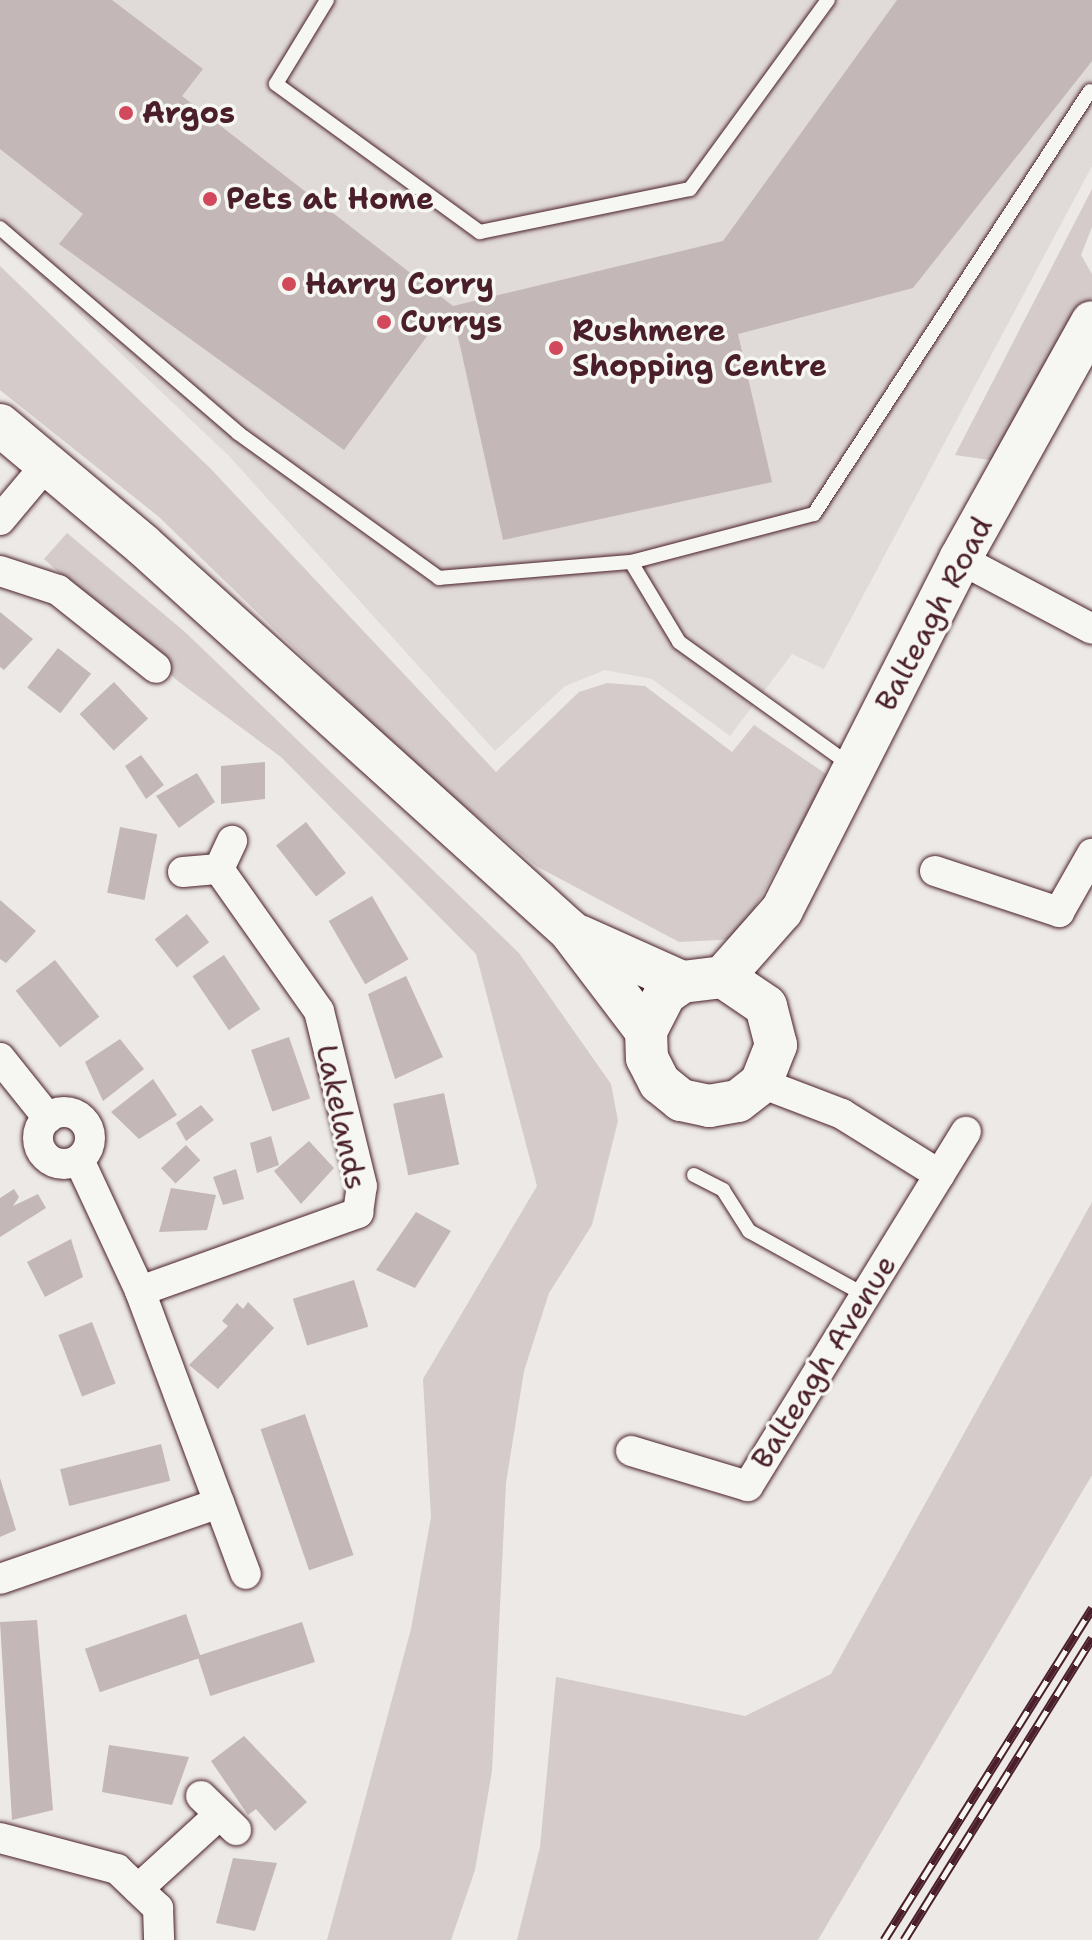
<!DOCTYPE html>
<html>
<head>
<meta charset="utf-8">
<style>
  body { margin:0 }
  #map { position:relative; width:1092px; height:1940px; overflow:hidden; background:#ece9e6; font-family:"Shantell Sans",sans-serif }
  div>[style] { position:absolute }
  .built>* { inset:0; background:#e0dad8 }
  .green>* { inset:0; background:#d4cbca }
  .building>* { inset:0; background:#c4b7b7; transform-origin:0 0 }
  .roads { filter:drop-shadow(0 0 2px #4a1f2b) drop-shadow(0 0 2px #4a1f2b) }
  .lane>* { height:14px; margin:-7px; padding:0 7px; transform-origin:7px; border-radius:7px; background:#f6f6f2 }
  .street>* { height:30px; margin:-15px; padding:0 15px; transform-origin:15px; border-radius:15px; background:#f6f6f2 }
  .street>.ring { margin:-15px; padding:0; box-sizing:content-box; background:none; border:30px solid #f6f6f2; border-radius:50% }
  .secondary>* { height:42px; margin:-21px; padding:0 21px; transform-origin:21px; border-radius:21px; background:#f6f6f2 }
  .rail>* { height:9px; margin-top:-4.5px; transform-origin:0; background:repeating-linear-gradient(90deg,#f6f6f2 0 18px,#4a1f2b 0 36px); box-sizing:border-box; border-block:2px solid #4a1f2b }
  .dots>* { width:22px; height:22px; translate:-50% -50%; box-sizing:border-box; border:4px solid #f6f6f2; border-radius:50% }
  span { translate:-50% -50%; white-space:nowrap; text-align:center; line-height:1.15; -webkit-text-stroke:7px #f6f6f2; paint-order:stroke }
  .poi-label { font-size:30px; color:#4a1f2b; font-weight:700 }
  .left { translate:0 -50%; text-align:left }
  .street-label { font-size:30px; color:#4a1f2b }
</style>
</head>
<body>
<div id="map">
  <div class="built">
    <i style="clip-path:polygon(0 0,1092px 0,1092px 166px,824px 669px,792px 654px,730px 736px,652px 679px,605px 670px,565px 686px,495px 751px,229px 456px,0 239px)"></i>
  </div>
  <div class="green">
    <i style="clip-path:polygon(1092px 189px,1092px 227px,1081px 255px,1092px 274px,1092px 297px,997px 461px,955px 455px)"></i>
    <i style="clip-path:polygon(0 266px,210px 468px,496px 772px,579px 692px,607px 683px,645px 686px,732px 752px,754px 725px,829px 776px,737px 939px,679px 942px,536px 866px,407px 758px,159px 517px,0 390px)"></i>
    <i style="clip-path:polygon(67px 533px,185px 632px,519px 953px,611px 1084px,618px 1121px,592px 1225px,549px 1293px,524px 1371px,506px 1483px,492px 1771px,475px 1870px,451px 1940px,327px 1940px,411px 1629px,431px 1517px,423px 1379px,537px 1186px,476px 954px,281px 757px,179px 682px,44px 559px)"></i>
    <i style="clip-path:polygon(1092px 1202px,1092px 1475px,818px 1940px,517px 1940px,540px 1847px,556px 1677px,745px 1716px,831px 1674px)"></i>
  </div>
  <div class="building">
    <i style="clip-path:polygon(0 0,112px 0,203px 69px,182px 96px,453px 306px,723px 241px,897px 0,1092px 0,1092px 61px,913px 288px,738px 334px,772px 482px,503px 540px,457px 332px,438px 321px,344px 450px,59px 244px,83px 214px,0 149px)"></i>
    <i style="clip-path:polygon(0 612px,33px 639px,4px 670px,0 667px)"></i>
    <i style="left:58px;top:648px;width:42px;height:50px;rotate:38deg"></i>
    <i style="left:114px;top:682px;width:50px;height:47px;rotate:47deg"></i>
    <i style="clip-path:polygon(141px 755px,164px 785px,146px 799px,125px 766px)"></i>
    <i style="clip-path:polygon(265px 762px,265px 799px,221px 804px,221px 766px)"></i>
    <i style="clip-path:polygon(197px 773px,215px 802px,179px 828px,156px 796px)"></i>
    <i style="left:306px;top:822px;width:65px;height:38px;rotate:52deg"></i>
    <i style="left:120px;top:827px;width:38px;height:67px;rotate:11deg"></i>
    <i style="left:372px;top:896px;width:73px;height:50px;rotate:60deg"></i>
    <i style="clip-path:polygon(0 900px,36px 931px,6px 963px,0 959px)"></i>
    <i style="left:187px;top:914px;width:36px;height:41px;rotate:52deg"></i>
    <i style="left:224px;top:955px;width:65px;height:38px;rotate:56deg"></i>
    <i style="left:55px;top:960px;width:72px;height:50px;rotate:52deg"></i>
    <i style="clip-path:polygon(406px 976px,443px 1057px,395px 1079px,368px 994px)"></i>
    <i style="left:289px;top:1037px;width:65px;height:40px;rotate:71deg"></i>
    <i style="clip-path:polygon(120px 1039px,144px 1069px,103px 1101px,85px 1062px)"></i>
    <i style="clip-path:polygon(153px 1079px,177px 1115px,139px 1139px,111px 1112px)"></i>
    <i style="left:444px;top:1093px;width:73px;height:52px;rotate:78deg"></i>
    <i style="clip-path:polygon(201px 1105px,214px 1120px,186px 1141px,176px 1123px)"></i>
    <i style="clip-path:polygon(271px 1136px,279px 1165px,257px 1173px,250px 1143px)"></i>
    <i style="clip-path:polygon(309px 1141px,334px 1168px,301px 1204px,274px 1171px)"></i>
    <i style="left:186px;top:1145px;width:21px;height:34px;rotate:47deg"></i>
    <i style="clip-path:polygon(236px 1169px,244px 1199px,223px 1205px,213px 1177px)"></i>
    <i style="clip-path:polygon(171px 1188px,216px 1195px,207px 1230px,159px 1232px)"></i>
    <i style="clip-path:polygon(14px 1189px,19px 1197px,13px 1206px,38px 1194px,46px 1208px,0 1237px,0 1198px)"></i>
    <i style="clip-path:polygon(416px 1212px,451px 1231px,415px 1288px,376px 1270px)"></i>
    <i style="clip-path:polygon(71px 1239px,83px 1277px,45px 1297px,27px 1262px)"></i>
    <i style="left:354px;top:1280px;width:49px;height:64px;rotate:73deg"></i>
    <i style="clip-path:polygon(248px 1302px,274px 1328px,218px 1389px,189px 1365px,228px 1326px,222px 1321px,237px 1303px,243px 1309px)"></i>
    <i style="left:92px;top:1322px;width:66px;height:36px;rotate:69deg"></i>
    <i style="left:305px;top:1414px;width:149px;height:47px;rotate:71deg"></i>
    <i style="left:161px;top:1444px;width:38px;height:104px;rotate:76deg"></i>
    <i style="clip-path:polygon(0 1478px,16px 1530px,0 1537px)"></i>
    <i style="left:186px;top:1614px;width:46px;height:107px;rotate:71deg"></i>
    <i style="clip-path:polygon(37px 1620px,53px 1810px,12px 1820px,0 1622px)"></i>
    <i style="left:302px;top:1622px;width:42px;height:110px;rotate:72deg"></i>
    <i style="clip-path:polygon(244px 1736px,307px 1802px,275px 1831px,256px 1809px,248px 1815px,211px 1761px)"></i>
    <i style="clip-path:polygon(109px 1745px,189px 1757px,172px 1805px,102px 1792px)"></i>
    <i style="clip-path:polygon(233px 1858px,277px 1863px,255px 1931px,216px 1923px)"></i>
  </div>
  <div class="roads">
    <div class="lane">
      <i style="left:327px;top:0;width:98px;rotate:121.3deg"></i>
      <i style="left:276px;top:84px;width:252px;rotate:36deg"></i>
      <i style="left:480px;top:232px;width:214px;rotate:-11.6deg"></i>
      <i style="left:690px;top:189px;width:234px;rotate:-53.9deg"></i>
      <i style="left:0;top:228px;width:314px;rotate:40.7deg"></i>
      <i style="left:238px;top:433px;width:248px;rotate:35.8deg"></i>
      <i style="left:439px;top:578px;width:193px;rotate:-4.8deg"></i>
      <i style="left:631px;top:562px;width:189px;rotate:-14.7deg"></i>
      <i style="left:814px;top:514px;width:505px;rotate:-56.88deg"></i>
      <i style="left:631px;top:562px;width:93px;rotate:59deg"></i>
      <i style="left:679px;top:642px;width:211px;rotate:35.7deg"></i>
      <i style="left:694px;top:1175px;width:33px;rotate:27deg"></i>
      <i style="left:723px;top:1190px;width:49px;rotate:57.6deg"></i>
      <i style="left:749px;top:1231px;width:132px;rotate:28.9deg"></i>
    </div>
    <div class="street">
      <i style="left:0;top:520px;width:73px;rotate:-50deg"></i>
      <i style="left:960px;top:559px;width:149px;rotate:27.9deg"></i>
      <i style="left:0;top:571px;width:61px;rotate:18.1deg"></i>
      <i style="left:58px;top:590px;width:125px;rotate:38.5deg"></i>
      <i style="left:935px;top:871px;width:131px;rotate:18.3deg"></i>
      <i style="left:1059px;top:912px;width:67px;rotate:-60.4deg"></i>
      <i style="left:183px;top:872px;width:36px;rotate:-5deg"></i>
      <i style="left:219px;top:869px;width:31px;rotate:-65deg"></i>
      <i style="left:0;top:1058px;width:77px;rotate:51.3deg"></i>
      <i style="left:761px;top:1083px;width:87px;rotate:20.9deg"></i>
      <i style="left:842px;top:1114px;width:115px;rotate:31.9deg"></i>
      <i class="ring" style="left:38px;top:1112px;width:22px;height:22px"></i>
      <i style="left:79px;top:1160px;width:145px;rotate:65deg"></i>
      <i style="left:140px;top:1291px;width:302px;rotate:69.5deg"></i>
      <i style="left:140px;top:1291px;width:232px;rotate:-19.7deg"></i>
      <i style="left:358px;top:1213px;width:27px;rotate:-82deg"></i>
      <i style="left:362px;top:1186px;width:180px;rotate:-103.8deg"></i>
      <i style="left:319px;top:1011px;width:174px;rotate:-125.2deg"></i>
      <i style="left:631px;top:1451px;width:122px;rotate:16.7deg"></i>
      <i style="left:748px;top:1486px;width:416px;rotate:-58.4deg"></i>
      <i style="left:0;top:1579px;width:232px;rotate:-19.1deg"></i>
      <i style="left:201px;top:1796px;width:49px;rotate:44.2deg"></i>
      <i style="left:0;top:1838px;width:121px;rotate:14.8deg"></i>
      <i style="left:117px;top:1869px;width:57px;rotate:43.6deg"></i>
      <i style="left:158px;top:1908px;width:32px;rotate:88deg"></i>
      <i style="left:138px;top:1889px;width:110px;rotate:-42.4deg"></i>
    </div>
    <div class="secondary">
      <i style="left:0;top:425px;width:187px;rotate:40deg"></i>
      <i style="left:143px;top:545px;width:576px;rotate:42.11deg"></i>
      <i style="left:570px;top:931px;width:126px;rotate:52.8deg"></i>
      <i style="left:646px;top:1031px;width:27px;rotate:88deg"></i>
      <i style="left:647px;top:1058px;width:28px;rotate:63deg"></i>
      <i style="left:660px;top:1083px;width:27px;rotate:39deg"></i>
      <i style="left:681px;top:1100px;width:29px;rotate:12deg"></i>
      <i style="left:709px;top:1106px;width:29px;rotate:-10deg"></i>
      <i style="left:738px;top:1101px;width:29px;rotate:-38deg"></i>
      <i style="left:761px;top:1083px;width:41px;rotate:-68.5deg"></i>
      <i style="left:776px;top:1045px;width:40px;rotate:-104.4deg"></i>
      <i style="left:766px;top:1006px;width:52px;rotate:-146deg"></i>
      <i style="left:723px;top:977px;width:41px;rotate:173deg"></i>
      <i style="left:682px;top:982px;width:21px;rotate:145deg"></i>
      <i style="left:665px;top:994px;width:42px;rotate:117.2deg"></i>
      <i style="left:579px;top:936px;width:113px;rotate:24.1deg"></i>
      <i style="left:723px;top:977px;width:89px;rotate:-48.6deg"></i>
      <i style="left:782px;top:910px;width:394px;rotate:-63.1deg"></i>
      <i style="left:960px;top:559px;width:271px;rotate:-60.9deg"></i>
    </div>
  </div>
  <div class="rail">
    <i style="left:884px;top:1940px;width:392px;rotate:-57.9deg"></i>
    <i style="left:904px;top:1940px;width:356px;rotate:-58.1deg"></i>
  </div>
  <div class="dots">
    <i style="left:126px;top:113px;background:#d1495b"></i>
    <i style="left:210px;top:199px;background:#d1495b"></i>
    <i style="left:289px;top:284px;background:#d1495b"></i>
    <i style="left:384px;top:322px;background:#d1495b"></i>
    <i style="left:556px;top:348px;background:#d1495b"></i>
  </div>
  <div class="poi-label">
    <span class="left" style="left:142px;top:113px">Argos</span>
    <span class="left" style="left:226px;top:199px">Pets at Home</span>
    <span class="left" style="left:305px;top:284px">Harry Corry</span>
    <span class="left" style="left:400px;top:322px">Currys</span>
    <span class="left" style="left:572px;top:348px">Rushmere<br>Shopping Centre</span>
  </div>
  <div class="street-label">
    <span style="left:934px;top:614px;rotate:-62deg">Balteagh Road</span>
    <span style="left:341px;top:1117px;rotate:78deg">Lakelands</span>
    <span style="left:824px;top:1362px;rotate:-58deg">Balteagh Avenue</span>
  </div>
</div>
</body>
</html>
